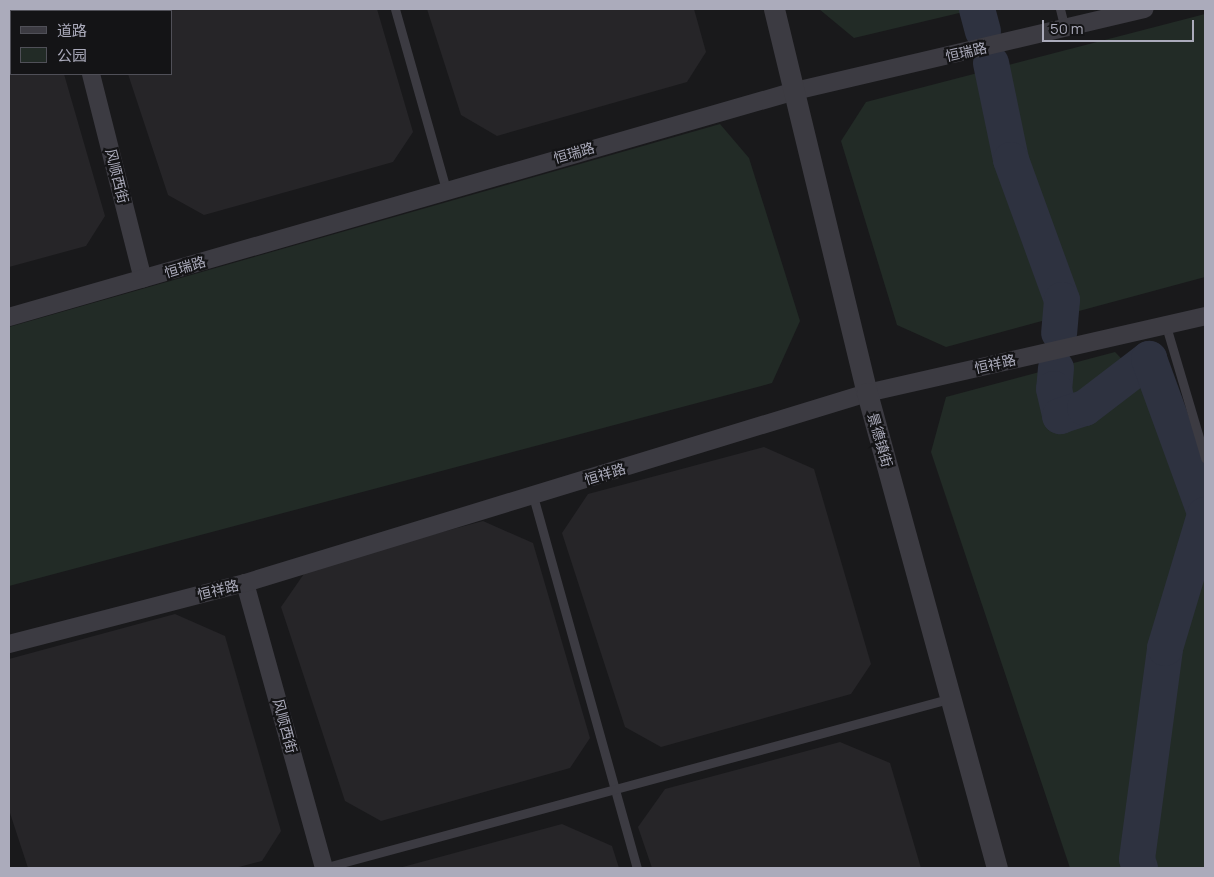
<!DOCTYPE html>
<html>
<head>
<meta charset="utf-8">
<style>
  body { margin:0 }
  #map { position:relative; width:1214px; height:877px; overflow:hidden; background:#19191b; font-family:Manrope,"Noto Sans SC",sans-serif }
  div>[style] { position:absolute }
  .built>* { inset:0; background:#262528 }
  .green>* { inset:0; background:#222b26 }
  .river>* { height:36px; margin:-18px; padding:0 18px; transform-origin:18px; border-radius:18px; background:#2e3240 }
  .service>* { height:9px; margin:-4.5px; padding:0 4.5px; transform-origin:4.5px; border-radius:4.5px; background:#3c3b42 }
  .minor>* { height:18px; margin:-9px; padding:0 9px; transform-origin:9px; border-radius:9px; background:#3c3b42 }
  .tertiary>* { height:21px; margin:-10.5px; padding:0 10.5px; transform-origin:10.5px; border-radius:10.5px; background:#3c3b42 }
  span { translate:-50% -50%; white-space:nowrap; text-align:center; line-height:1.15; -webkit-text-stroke:4.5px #141416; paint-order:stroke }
  .street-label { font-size:14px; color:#ababbb }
  .frame { position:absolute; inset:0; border:10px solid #ababbb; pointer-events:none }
  .legend { position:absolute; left:10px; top:10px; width:162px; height:65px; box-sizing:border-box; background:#141416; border:1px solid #505058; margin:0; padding:6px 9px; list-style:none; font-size:15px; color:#ababbb }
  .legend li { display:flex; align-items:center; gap:10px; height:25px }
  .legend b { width:25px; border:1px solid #505058 }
  .scale { position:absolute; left:1042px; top:20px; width:152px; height:22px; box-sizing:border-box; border:2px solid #ababbb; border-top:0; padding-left:6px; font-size:15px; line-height:18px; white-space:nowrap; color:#ababbb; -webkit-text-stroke:4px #141416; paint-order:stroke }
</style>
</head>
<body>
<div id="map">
  <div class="built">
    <i style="clip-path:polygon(9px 9px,27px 11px,11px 11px,11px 74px,64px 74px,105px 216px,86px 246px,9px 267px)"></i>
    <i style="clip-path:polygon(107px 9px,377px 9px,413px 132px,393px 162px,204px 215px,168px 195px,128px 74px,171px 74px,171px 11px)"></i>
    <i style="clip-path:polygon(427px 9px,694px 9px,706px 52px,687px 82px,497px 136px,461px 115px)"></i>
    <i style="clip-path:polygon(764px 447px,814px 469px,871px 664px,851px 694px,661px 747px,625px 727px,562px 533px,588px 494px)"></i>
    <i style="clip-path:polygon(483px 521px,533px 543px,590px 738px,570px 768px,381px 821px,345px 801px,281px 607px,308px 568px)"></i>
    <i style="clip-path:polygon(175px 614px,225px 636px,281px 831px,262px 861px,235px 868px,28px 868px,9px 810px,9px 659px)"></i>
    <i style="clip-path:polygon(840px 742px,890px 763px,921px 868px,652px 868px,638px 827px,665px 789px)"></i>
    <i style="clip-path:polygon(562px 824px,612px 846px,619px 868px,399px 868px)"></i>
  </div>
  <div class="green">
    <i style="clip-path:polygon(819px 9px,976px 9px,854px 38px)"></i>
    <i style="clip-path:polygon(1205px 14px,1205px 277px,946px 347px,897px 325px,841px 141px,866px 102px)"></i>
    <i style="clip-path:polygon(720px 124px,749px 158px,800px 321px,772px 383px,9px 586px,9px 327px)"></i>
    <i style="clip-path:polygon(1115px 352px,1148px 386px,1205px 569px,1205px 868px,1070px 868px,931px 452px,946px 397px)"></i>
  </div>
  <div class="river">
    <i style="left:977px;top:9px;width:23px;rotate:75deg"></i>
    <i style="left:991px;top:63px;width:99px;rotate:78.3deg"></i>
    <i style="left:1011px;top:160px;width:149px;rotate:70deg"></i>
    <i style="left:1062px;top:300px;width:33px;rotate:95deg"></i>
    <i style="left:1056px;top:368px;width:21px;rotate:95deg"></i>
    <i style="left:1054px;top:389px;width:28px;rotate:77deg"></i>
    <i style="left:1060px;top:416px;width:26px;rotate:-18deg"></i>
    <i style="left:1085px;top:408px;width:81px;rotate:-37.4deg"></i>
    <i style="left:1149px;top:359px;width:164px;rotate:70deg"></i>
    <i style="left:1140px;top:868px;width:9px;rotate:-108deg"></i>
    <i style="left:1137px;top:859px;width:213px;rotate:-82.4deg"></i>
    <i style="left:1165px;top:648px;width:139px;rotate:-73.3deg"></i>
  </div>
  <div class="service">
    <i style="left:395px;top:9px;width:187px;rotate:74.2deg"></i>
    <i style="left:1060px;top:9px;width:21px;rotate:76deg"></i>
    <i style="left:1166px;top:326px;width:138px;rotate:73.5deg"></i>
    <i style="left:533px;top:496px;width:386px;rotate:74.4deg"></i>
    <i style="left:323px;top:868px;width:652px;rotate:-15.12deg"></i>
  </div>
  <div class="minor">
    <i style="left:74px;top:9px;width:2px;rotate:63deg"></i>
    <i style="left:91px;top:74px;width:211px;rotate:75.8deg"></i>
    <i style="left:9px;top:317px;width:818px;rotate:-16.04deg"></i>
    <i style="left:795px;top:91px;width:359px;rotate:-13.2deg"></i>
    <i style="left:245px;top:583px;width:296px;rotate:74.5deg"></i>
    <i style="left:9px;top:644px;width:244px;rotate:-14.5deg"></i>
    <i style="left:245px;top:583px;width:650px;rotate:-16.99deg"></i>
    <i style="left:867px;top:393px;width:347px;rotate:-12.8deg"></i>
  </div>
  <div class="tertiary">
    <i style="left:774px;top:9px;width:395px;rotate:76.4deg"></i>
    <i style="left:867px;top:393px;width:492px;rotate:74.7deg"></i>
  </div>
  <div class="street-label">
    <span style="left:966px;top:52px;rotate:-13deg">恒瑞路</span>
    <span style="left:574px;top:153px;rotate:-16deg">恒瑞路</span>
    <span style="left:117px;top:176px;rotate:76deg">风顺西街</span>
    <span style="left:185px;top:267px;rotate:-17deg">恒瑞路</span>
    <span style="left:995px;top:364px;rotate:-13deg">恒祥路</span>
    <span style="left:880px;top:440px;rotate:74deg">景德镇街</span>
    <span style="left:605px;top:474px;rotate:-17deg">恒祥路</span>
    <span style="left:218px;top:590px;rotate:-14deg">恒祥路</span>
    <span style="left:285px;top:726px;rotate:75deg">风顺西街</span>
  </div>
  <div class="frame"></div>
  <ul class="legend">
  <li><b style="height:6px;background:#3c3b42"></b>道路</li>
  <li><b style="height:14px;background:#222b26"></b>公园</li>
  </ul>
  <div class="scale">50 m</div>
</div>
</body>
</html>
